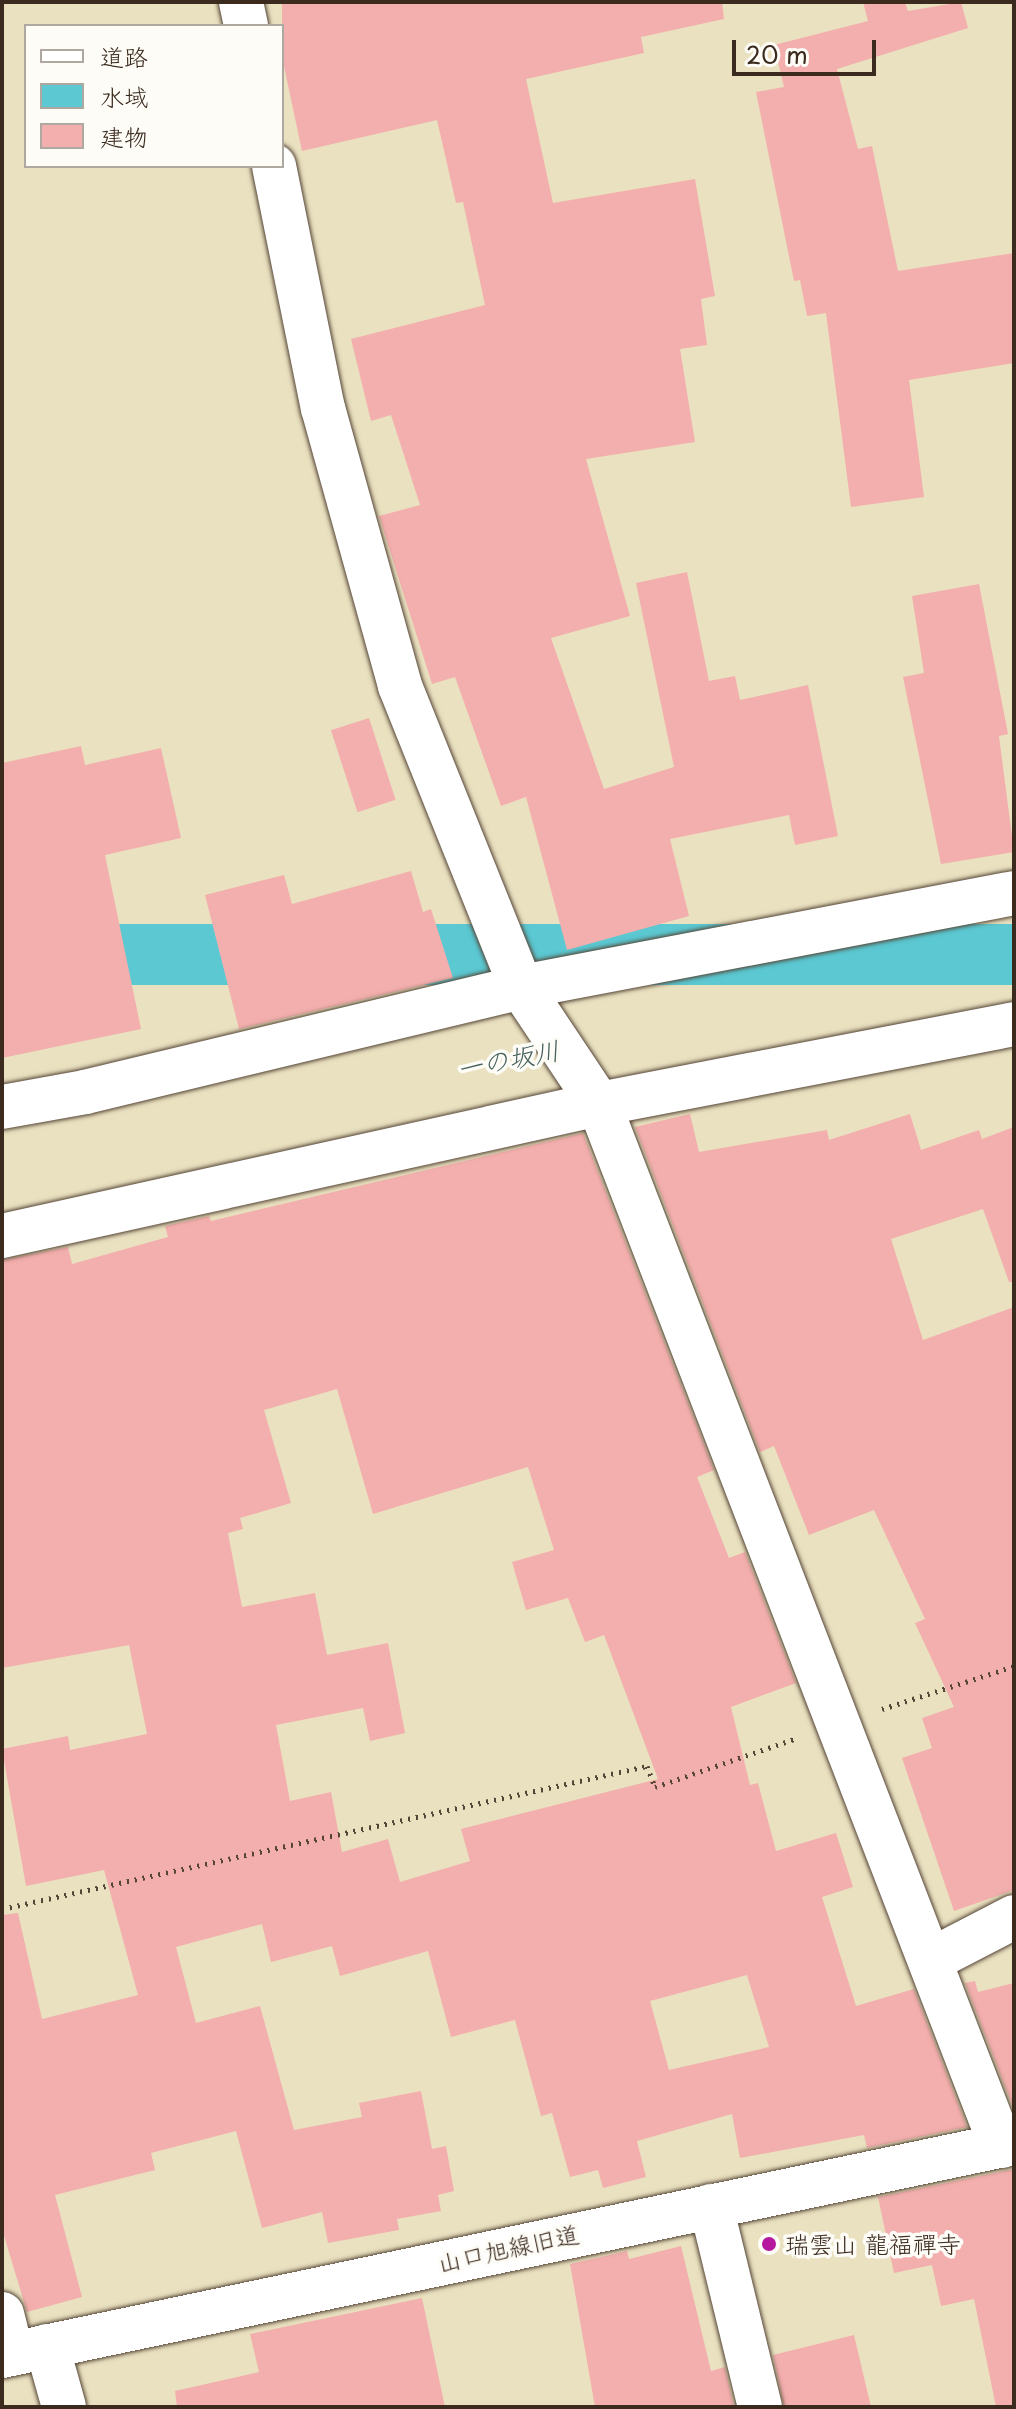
<!DOCTYPE html>
<html>
<head>
<meta charset="utf-8">
<style>
  body { margin:0 }
  #map { position:relative; width:1016px; height:2409px; overflow:hidden; background:#eae1c0; font-family:"Playpen Sans","Klee One",sans-serif }
  div>[style] { position:absolute }
  .water>* { inset:0; background:#5bc8d2; transform-origin:0 0 }
  .building>* { inset:0; background:#f3afad; transform-origin:0 0 }
  .path>* { height:5px; margin-top:-2.5px; transform-origin:0; background:repeating-linear-gradient(90deg,#554536 0 2px,transparent 0 8px) }
  .roads { filter:drop-shadow(0 0 2px #554536) drop-shadow(0 0 2px #554536) }
  .minor>* { height:44px; margin:-22px; padding:0 22px; transform-origin:22px; border-radius:22px; background:#fff }
  .dots>* { width:22px; height:22px; translate:-50% -50%; box-sizing:border-box; border:4px solid #fdfcf7; border-radius:50% }
  span { translate:-50% -50%; white-space:nowrap; text-align:center; line-height:1.15; -webkit-text-stroke:7px #fdfcf7; paint-order:stroke }
  .poi-label { font-size:24px; color:#3b2a1e }
  .left { translate:0 -50%; text-align:left }
  .street-label { font-size:24px; color:#3b2a1e }
  .water-label { font-size:26px; color:#46615d; font-style:italic }
  .frame { position:absolute; inset:0; border:4px solid #3b2a1e; pointer-events:none }
  .legend { position:absolute; left:24px; top:24px; width:260px; height:144px; box-sizing:border-box; background:#fdfcf7; border:2px solid #afa8a0; margin:0; padding:10px 14px; list-style:none; font-size:24px; color:#3b2a1e }
  .legend li { display:flex; align-items:center; gap:16px; height:40px }
  .legend b { width:40px; border:2px solid #afa8a0 }
  .scale { position:absolute; left:732px; top:40px; width:144px; height:36px; box-sizing:border-box; border:4px solid #3b2a1e; border-top:0; padding-left:10px; font-size:24px; line-height:28px; white-space:nowrap; color:#3b2a1e; -webkit-text-stroke:6px #fdfcf7; paint-order:stroke }
</style>
</head>
<body>
<div id="map">
  <div class="water">
    <i style="left:1014px;top:924px;width:61px;height:1034px;rotate:90deg"></i>
  </div>
  <div class="building">
    <i style="clip-path:polygon(282px 2px,722px 2px,724px 19px,641px 37px,644px 53px,526px 79px,553px 203px,695px 179px,715px 296px,701px 299px,707px 345px,680px 349px,695px 442px,586px 459px,630px 616px,551px 638px,604px 789px,674px 767px,636px 583px,687px 572px,709px 681px,735px 676px,740px 700px,808px 685px,838px 836px,795px 845px,789px 815px,670px 839px,689px 916px,567px 950px,526px 797px,501px 806px,455px 677px,432px 684px,379px 516px,420px 505px,391px 415px,371px 421px,351px 339px,485px 305px,463px 202px,456px 203px,437px 120px,302px 151px,282px 57px)"></i>
    <i style="clip-path:polygon(863px 2px,905px 2px,908px 11px,961px 2px,968px 28px,837px 69px,858px 149px,872px 146px,898px 271px,1014px 253px,1014px 363px,909px 380px,924px 497px,851px 507px,826px 313px,807px 316px,800px 280px,794px 281px,756px 92px,784px 87px,774px 45px,868px 21px)"></i>
    <i style="clip-path:polygon(979px 584px,1008px 734px,999px 736px,1014px 852px,941px 864px,903px 677px,924px 673px,912px 596px)"></i>
    <i style="left:369px;top:718px;width:86px;height:40px;rotate:72deg"></i>
    <i style="clip-path:polygon(81px 746px,85px 765px,161px 748px,181px 838px,105px 855px,141px 1029px,2px 1058px,2px 763px)"></i>
    <i style="clip-path:polygon(411px 871px,423px 912px,431px 909px,453px 978px,239px 1029px,205px 895px,284px 875px,292px 904px)"></i>
    <i style="clip-path:polygon(690px 1114px,699px 1152px,827px 1130px,829px 1140px,910px 1114px,921px 1150px,979px 1130px,982px 1139px,1014px 1127px,1014px 1282px,1009px 1282px,983px 1209px,891px 1239px,923px 1340px,1014px 1307px,1014px 1890px,954px 1911px,902px 1758px,932px 1748px,922px 1718px,954px 1707px,915px 1623px,925px 1619px,874px 1510px,809px 1535px,774px 1446px,760px 1452px,635px 1127px)"></i>
    <i style="clip-path:polygon(evenodd,583px 1133px,714px 1470px,697px 1477px,729px 1558px,745px 1552px,796px 1683px,731px 1707px,750px 1785px,758px 1783px,776px 1851px,836px 1833px,853px 1887px,822px 1897px,856px 2006px,914px 1989px,967px 2127px,867px 2148px,864px 2135px,740px 2158px,732px 2114px,637px 2141px,646px 2177px,603px 2188px,598px 2170px,570px 2177px,552px 2113px,541px 2116px,515px 2020px,451px 2037px,428px 1951px,340px 1976px,332px 1946px,271px 1962px,262px 1924px,176px 1947px,196px 2023px,260px 2006px,294px 2130px,362px 2117px,359px 2103px,421px 2091px,432px 2149px,446px 2146px,454px 2191px,438px 2195px,441px 2211px,397px 2219px,399px 2230px,328px 2243px,322px 2212px,262px 2228px,236px 2131px,151px 2153px,155px 2170px,55px 2195px,82px 2297px,27px 2312px,2px 2229px,2px 1915px,18px 1913px,42px 2019px,138px 1995px,104px 1870px,26px 1886px,2px 1749px,68px 1736px,70px 1750px,147px 1734px,129px 1645px,2px 1668px,2px 1260px,68px 1247px,72px 1264px,168px 1237px,165px 1226px,209px 1216px,211px 1221px,583px 1133px,337px 1389px,373px 1514px,528px 1467px,554px 1550px,512px 1562px,526px 1610px,568px 1598px,585px 1642px,604px 1635px,658px 1779px,461px 1829px,470px 1861px,400px 1882px,388px 1839px,342px 1852px,331px 1792px,290px 1801px,276px 1725px,363px 1708px,370px 1741px,405px 1733px,388px 1643px,327px 1655px,315px 1593px,242px 1607px,228px 1533px,243px 1529px,240px 1518px,291px 1503px,264px 1410px,337px 1389px,583px 1133px,747px 1975px,769px 2047px,669px 2070px,650px 2001px,747px 1975px)"></i>
    <i style="clip-path:polygon(975px 1981px,978px 1992px,1014px 1983px,1014px 2110px,965px 1983px)"></i>
    <i style="clip-path:polygon(1014px 2169px,1014px 2406px,996px 2407px,974px 2299px,941px 2306px,932px 2265px,894px 2273px,878px 2197px)"></i>
    <i style="clip-path:polygon(681px 2246px,711px 2371px,725px 2367px,734px 2407px,595px 2407px,570px 2264px,627px 2251px,629px 2259px)"></i>
    <i style="clip-path:polygon(422px 2298px,445px 2407px,177px 2407px,175px 2391px,259px 2372px,250px 2334px)"></i>
    <i style="clip-path:polygon(854px 2335px,871px 2407px,784px 2407px,773px 2355px)"></i>
  </div>
  <div class="path">
    <i style="left:882px;top:1709px;width:139px;rotate:-18deg"></i>
    <i style="left:2px;top:1909px;width:661px;rotate:-12.5deg"></i>
    <i style="left:647px;top:1766px;width:22px;rotate:69deg"></i>
    <i style="left:655px;top:1787px;width:150px;rotate:-19deg"></i>
  </div>
  <div class="roads">
    <div class="minor">
      <i style="left:241px;top:2px;width:25px;rotate:78deg"></i>
      <i style="left:274px;top:166px;width:247px;rotate:78.6deg"></i>
      <i style="left:323px;top:408px;width:288px;rotate:74.5deg"></i>
      <i style="left:400px;top:686px;width:324px;rotate:68.1deg"></i>
      <i style="left:521px;top:987px;width:141px;rotate:56.3deg"></i>
      <i style="left:599px;top:1104px;width:1117px;rotate:68.9deg"></i>
      <i style="left:2px;top:1107px;width:84px;rotate:-10.2deg"></i>
      <i style="left:85px;top:1092px;width:448px;rotate:-13.5deg"></i>
      <i style="left:521px;top:987px;width:502px;rotate:-10.79deg"></i>
      <i style="left:2px;top:1236px;width:611px;rotate:-12.47deg"></i>
      <i style="left:599px;top:1104px;width:423px;rotate:-10.9deg"></i>
      <i style="left:931px;top:1960px;width:93px;rotate:-27.4deg"></i>
      <i style="left:711px;top:2206px;width:207px;rotate:76.3deg"></i>
      <i style="left:2px;top:2314px;width:41px;rotate:76deg"></i>
      <i style="left:47px;top:2346px;width:63px;rotate:74.4deg"></i>
      <i style="left:2px;top:2356px;width:1034px;rotate:-11.89deg"></i>
    </div>
  </div>
  <div class="dots">
    <i style="left:769px;top:2244px;background:#b5179e"></i>
  </div>
  <div class="poi-label">
    <span class="left" style="left:785px;top:2244px">瑞雲山 龍福禪寺</span>
  </div>
  <div class="street-label">
    <span style="left:508px;top:2248px;rotate:-12deg">山口旭線旧道</span>
  </div>
  <div class="water-label">
    <span style="left:508px;top:1059px;rotate:-11deg">一の坂川</span>
  </div>
  <div class="frame"></div>
  <ul class="legend">
  <li><b style="height:10px;background:#fff"></b>道路</li>
  <li><b style="height:22px;background:#5bc8d2"></b>水域</li>
  <li><b style="height:22px;background:#f3afad"></b>建物</li>
  </ul>
  <div class="scale">20 m</div>
</div>
</body>
</html>
